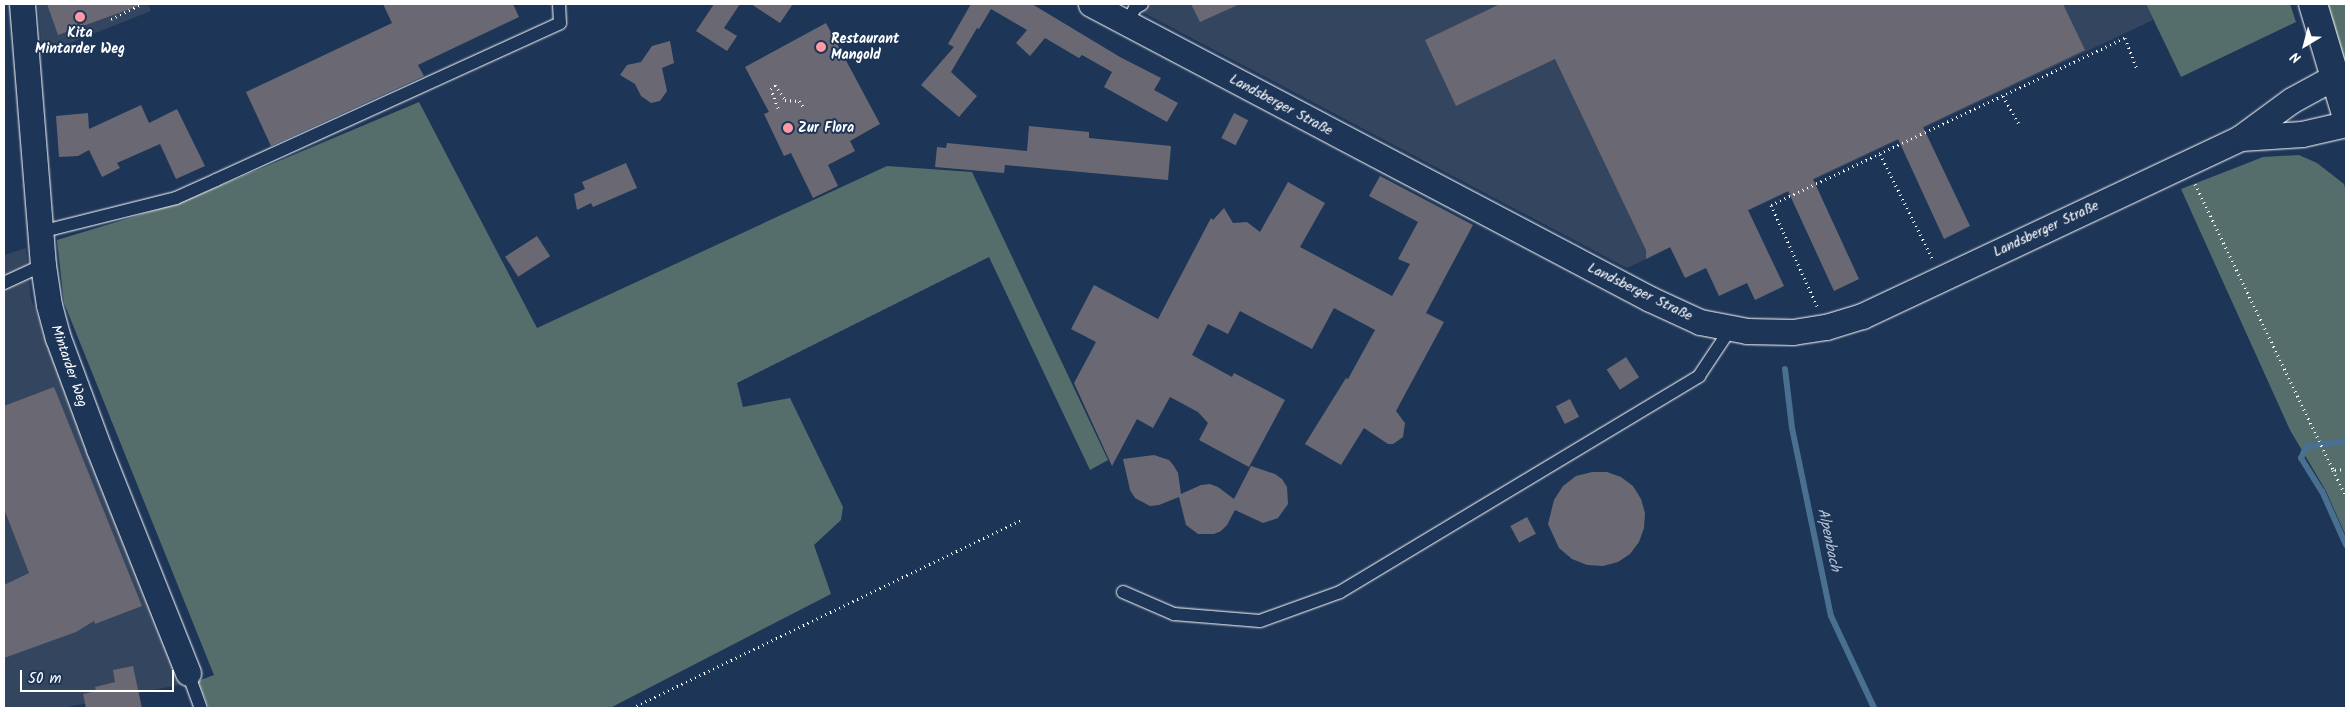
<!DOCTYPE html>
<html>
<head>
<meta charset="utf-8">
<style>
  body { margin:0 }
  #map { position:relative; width:2350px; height:712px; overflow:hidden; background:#1d3557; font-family:Kalam,sans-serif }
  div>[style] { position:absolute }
  .built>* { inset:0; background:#34455f }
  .green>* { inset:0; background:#556e6b }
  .stream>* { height:6px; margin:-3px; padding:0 3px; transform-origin:3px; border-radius:3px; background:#496f91 }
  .building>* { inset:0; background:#6a6973; transform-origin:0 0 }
  .path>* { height:3px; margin-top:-1.5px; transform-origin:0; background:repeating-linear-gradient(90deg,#fff 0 1px,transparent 0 5px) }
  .roads { filter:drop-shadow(0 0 1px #fff) drop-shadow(0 0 1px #fff) }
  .lane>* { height:12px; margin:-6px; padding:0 6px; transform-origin:6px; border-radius:6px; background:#1d3557 }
  .street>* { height:25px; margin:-12.5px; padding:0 12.5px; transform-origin:12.5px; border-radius:12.5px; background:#1d3557 }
  .secondary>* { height:28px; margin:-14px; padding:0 14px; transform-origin:14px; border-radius:14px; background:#1d3557 }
  .dots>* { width:14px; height:14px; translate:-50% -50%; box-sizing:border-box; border:2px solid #1d3557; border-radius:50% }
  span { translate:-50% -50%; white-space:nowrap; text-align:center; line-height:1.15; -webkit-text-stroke:4px #1d3557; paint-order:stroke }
  .poi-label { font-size:14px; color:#fff; font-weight:700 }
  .left { translate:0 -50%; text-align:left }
  .street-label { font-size:14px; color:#fff }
  .water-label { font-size:15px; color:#b6c5d3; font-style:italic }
  .frame { position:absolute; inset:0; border:5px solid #fff; pointer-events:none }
  .north { position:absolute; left:2280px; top:20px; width:50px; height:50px; -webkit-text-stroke:4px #1d3557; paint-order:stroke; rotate:217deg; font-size:14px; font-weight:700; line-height:20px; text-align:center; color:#fff }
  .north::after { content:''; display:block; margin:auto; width:18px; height:22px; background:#fff; clip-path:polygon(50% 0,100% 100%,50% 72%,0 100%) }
  .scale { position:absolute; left:20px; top:670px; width:154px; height:22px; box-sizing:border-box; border:2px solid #fff; border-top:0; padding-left:6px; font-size:15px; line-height:18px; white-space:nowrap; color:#fff; -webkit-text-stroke:4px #1d3557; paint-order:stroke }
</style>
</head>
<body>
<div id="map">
  <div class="built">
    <i style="clip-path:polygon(38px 4px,148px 4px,151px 11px,42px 54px)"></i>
    <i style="clip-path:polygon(1127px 4px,2146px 4px,2153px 20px,1627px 268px)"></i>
    <i style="clip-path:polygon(26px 248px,31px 299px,184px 684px,62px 708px,4px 708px,4px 255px)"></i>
  </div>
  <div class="green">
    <i style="clip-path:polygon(2146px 4px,2290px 4px,2296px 22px,2181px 77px)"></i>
    <i style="clip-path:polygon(2316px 4px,2346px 4px,2346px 95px)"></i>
    <i style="clip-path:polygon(419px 102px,537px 328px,887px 166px,972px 172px,1108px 460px,1090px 470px,989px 257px,737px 383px,743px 407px,790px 398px,843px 507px,841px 520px,814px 545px,831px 594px,610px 708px,209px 708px,198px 681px,214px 675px,64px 303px,57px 240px,179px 203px)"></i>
    <i style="clip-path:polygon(2299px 155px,2317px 163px,2344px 184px,2346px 192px,2346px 536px,2326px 491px,2290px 430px,2181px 189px,2263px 157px)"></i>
  </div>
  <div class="stream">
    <i style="left:1785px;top:369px;width:59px;rotate:83.2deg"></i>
    <i style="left:1792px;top:428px;width:192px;rotate:78.3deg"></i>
    <i style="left:1831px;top:616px;width:102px;rotate:64.9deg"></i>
    <i style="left:2346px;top:441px;width:40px;rotate:171.5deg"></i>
    <i style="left:2306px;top:447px;width:12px;rotate:114deg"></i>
    <i style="left:2301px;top:458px;width:39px;rotate:58deg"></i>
    <i style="left:2322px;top:491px;width:59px;rotate:66deg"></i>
  </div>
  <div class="building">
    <i style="clip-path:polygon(47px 4px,137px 4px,138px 6px,58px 35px)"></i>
    <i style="clip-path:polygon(383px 4px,513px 4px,519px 17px,418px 65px,424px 76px,271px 146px,246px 92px,392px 23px)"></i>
    <i style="clip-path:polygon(714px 4px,740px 4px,724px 28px,737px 36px,727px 51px,696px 31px)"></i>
    <i style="clip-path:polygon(751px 4px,793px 4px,780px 23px)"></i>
    <i style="clip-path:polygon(971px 4px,1032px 4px,1120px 57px,1161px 78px,1154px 90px,1178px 103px,1167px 122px,1104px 87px,1112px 72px,1082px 55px,1079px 58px,1045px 38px,1030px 56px,1016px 43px,1027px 30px,991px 9px,979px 29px,977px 28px,951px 72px,977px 96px,959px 117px,921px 85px,954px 47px,948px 44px)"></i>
    <i style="clip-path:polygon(1191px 4px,1240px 4px,1200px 22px)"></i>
    <i style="clip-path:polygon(1500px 4px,2063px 4px,2085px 50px,1923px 127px,1970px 226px,1944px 239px,1898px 139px,1813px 179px,1859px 279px,1834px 291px,1788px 191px,1748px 210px,1784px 286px,1755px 300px,1747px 283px,1719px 296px,1706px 268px,1685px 278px,1670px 247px,1646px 259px,1646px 250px,1555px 59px,1456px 106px,1425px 40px)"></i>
    <i style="clip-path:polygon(826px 23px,880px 124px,850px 141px,855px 151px,828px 165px,838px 186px,813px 198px,791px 153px,784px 156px,764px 114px,769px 112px,745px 67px)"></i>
    <i style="clip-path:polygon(670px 41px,674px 63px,662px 68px,667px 91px,660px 101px,651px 103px,641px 96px,635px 84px,620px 75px,627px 65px,641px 62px,652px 46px)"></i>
    <i style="clip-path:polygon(141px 105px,149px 123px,177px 109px,205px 166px,176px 179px,160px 144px,117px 163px,120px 168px,102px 177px,89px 150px,78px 156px,59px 157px,56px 116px,88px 113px,89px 129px)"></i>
    <i style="left:1234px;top:113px;width:16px;height:28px;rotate:27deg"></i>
    <i style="clip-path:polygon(1029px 126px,1089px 132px,1089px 138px,1171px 146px,1168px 180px,1005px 165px,1004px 173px,935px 167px,937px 147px,946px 148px,947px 143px,1027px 151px)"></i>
    <i style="clip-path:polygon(626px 163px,637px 188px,593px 207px,591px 203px,577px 210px,574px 194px,585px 189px,582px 182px)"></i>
    <i style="clip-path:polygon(1380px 176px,1473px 225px,1426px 313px,1444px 322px,1396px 411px,1405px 423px,1403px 437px,1393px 444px,1388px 444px,1364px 428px,1341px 465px,1305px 444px,1346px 378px,1348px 379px,1375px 330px,1334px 308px,1312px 349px,1240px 311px,1228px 334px,1208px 324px,1192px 355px,1232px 377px,1234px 373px,1285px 400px,1249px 467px,1199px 440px,1208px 423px,1198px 412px,1170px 397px,1153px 428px,1137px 419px,1112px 466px,1074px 383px,1096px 342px,1071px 329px,1094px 285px,1158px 319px,1211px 218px,1213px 220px,1224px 208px,1233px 223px,1247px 222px,1260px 232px,1288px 182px,1325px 203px,1300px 247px,1392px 296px,1410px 264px,1398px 259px,1418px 222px,1369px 196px)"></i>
    <i style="left:537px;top:236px;width:24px;height:38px;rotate:57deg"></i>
    <i style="left:1626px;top:357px;width:24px;height:23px;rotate:57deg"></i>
    <i style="clip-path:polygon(54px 387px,142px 606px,95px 624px,94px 621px,76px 632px,4px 658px,4px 585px,29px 573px,4px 509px,4px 406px)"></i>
    <i style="left:1570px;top:399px;width:20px;height:16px;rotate:63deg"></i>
    <i style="clip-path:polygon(1154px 455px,1169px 460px,1174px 466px,1178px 473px,1181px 494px,1201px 485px,1210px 484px,1218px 487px,1234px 499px,1251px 466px,1275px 474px,1282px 479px,1287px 487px,1288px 504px,1278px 518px,1263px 523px,1235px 510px,1227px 525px,1221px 531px,1214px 534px,1198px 534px,1186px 525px,1179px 497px,1159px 505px,1150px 506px,1135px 498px,1130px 490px,1123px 459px)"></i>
    <i style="clip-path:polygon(1592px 472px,1607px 472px,1621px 477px,1633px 486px,1641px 499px,1645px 513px,1644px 528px,1639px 542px,1630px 554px,1618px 562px,1603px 566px,1587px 565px,1572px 559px,1559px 548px,1548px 524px,1554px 500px,1563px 486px,1576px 476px)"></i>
    <i style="left:1527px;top:517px;width:19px;height:19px;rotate:62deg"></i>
    <i style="clip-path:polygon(133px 666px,142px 708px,86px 708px,83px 694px,96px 691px,95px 687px,115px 682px,113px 670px)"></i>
  </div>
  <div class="path">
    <i style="left:111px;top:19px;width:34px;rotate:-26deg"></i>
    <i style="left:2003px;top:96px;width:34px;rotate:60deg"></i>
    <i style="left:778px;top:108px;width:20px;rotate:-110deg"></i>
    <i style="left:771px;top:89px;width:6px;rotate:-45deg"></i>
    <i style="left:775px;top:85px;width:18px;rotate:56deg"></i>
    <i style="left:785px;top:100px;width:14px;rotate:4deg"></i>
    <i style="left:799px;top:101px;width:9px;rotate:54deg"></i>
    <i style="left:1880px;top:154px;width:116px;rotate:63.4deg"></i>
    <i style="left:2195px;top:184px;width:318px;rotate:64.2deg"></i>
    <i style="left:1817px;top:306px;width:111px;rotate:-114.5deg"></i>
    <i style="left:1771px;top:205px;width:391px;rotate:-25.3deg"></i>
    <i style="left:2125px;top:38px;width:33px;rotate:69deg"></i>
    <i style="left:2346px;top:469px;width:13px;rotate:176deg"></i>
    <i style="left:2333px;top:470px;width:30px;rotate:64deg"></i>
    <i style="left:632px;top:708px;width:432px;rotate:-25.8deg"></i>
  </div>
  <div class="roads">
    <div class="lane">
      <i style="left:1127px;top:23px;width:17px;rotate:-62deg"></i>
      <i style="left:1135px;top:8px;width:8px;rotate:-30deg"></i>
      <i style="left:40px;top:232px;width:140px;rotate:-14deg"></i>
      <i style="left:176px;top:198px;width:44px;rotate:-24.2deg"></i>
      <i style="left:216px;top:180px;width:378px;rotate:-24.5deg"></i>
      <i style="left:560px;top:23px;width:19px;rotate:-93deg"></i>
      <i style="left:4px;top:283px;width:43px;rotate:-24.8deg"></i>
      <i style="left:1123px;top:592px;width:56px;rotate:23.3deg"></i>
      <i style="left:1174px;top:614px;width:86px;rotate:4.7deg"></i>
      <i style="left:1260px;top:621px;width:85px;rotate:-19.9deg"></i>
      <i style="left:1340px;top:592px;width:419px;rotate:-31deg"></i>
      <i style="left:1699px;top:376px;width:58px;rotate:-56.3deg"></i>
      <i style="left:188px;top:673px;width:37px;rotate:70deg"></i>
    </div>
    <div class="street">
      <i style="left:22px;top:4px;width:262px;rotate:85.4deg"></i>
      <i style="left:43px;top:265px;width:40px;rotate:81.5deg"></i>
      <i style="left:49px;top:305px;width:34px;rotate:75deg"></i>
      <i style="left:58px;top:338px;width:118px;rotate:69.7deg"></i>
      <i style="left:99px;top:449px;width:241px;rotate:68.3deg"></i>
      <i style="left:1091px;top:4px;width:632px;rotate:27.82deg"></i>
      <i style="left:1650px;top:299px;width:55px;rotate:24.7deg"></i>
      <i style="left:1700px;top:322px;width:48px;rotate:10.8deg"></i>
      <i style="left:1747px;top:331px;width:46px;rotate:1.2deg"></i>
      <i style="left:1793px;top:332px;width:33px;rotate:-9deg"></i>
      <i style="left:1826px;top:327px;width:38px;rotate:-17deg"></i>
      <i style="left:1862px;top:316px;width:418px;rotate:-25.2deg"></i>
      <i style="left:2240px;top:138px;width:64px;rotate:-36.2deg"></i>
      <i style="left:2292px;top:100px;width:48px;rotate:-28.7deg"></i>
      <i style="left:2240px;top:138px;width:62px;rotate:-3.7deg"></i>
      <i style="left:2302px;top:134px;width:45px;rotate:-12.8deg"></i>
    </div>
    <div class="secondary">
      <i style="left:2313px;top:4px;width:115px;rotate:73.3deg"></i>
    </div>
  </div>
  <div class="dots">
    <i style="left:80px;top:17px;background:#ff9aa2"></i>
    <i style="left:821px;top:47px;background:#ff9aa2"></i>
    <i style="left:788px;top:128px;background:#ff9aa2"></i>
  </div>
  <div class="poi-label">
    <span style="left:80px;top:41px">Kita<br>Mintarder Weg</span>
    <span class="left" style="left:831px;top:47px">Restaurant<br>Mangold</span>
    <span class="left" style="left:798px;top:128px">Zur Flora</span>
  </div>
  <div class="street-label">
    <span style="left:1281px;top:105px;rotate:28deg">Landsberger Straße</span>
    <span style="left:2046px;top:229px;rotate:-25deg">Landsberger Straße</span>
    <span style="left:1640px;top:292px;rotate:26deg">Landsberger Straße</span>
    <span style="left:69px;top:366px;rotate:71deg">Mintarder Weg</span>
  </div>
  <div class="water-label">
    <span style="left:1828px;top:540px;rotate:78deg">Alpenbach</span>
  </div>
  <div class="frame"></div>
  <div class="north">N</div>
  <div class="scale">50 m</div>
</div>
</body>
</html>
